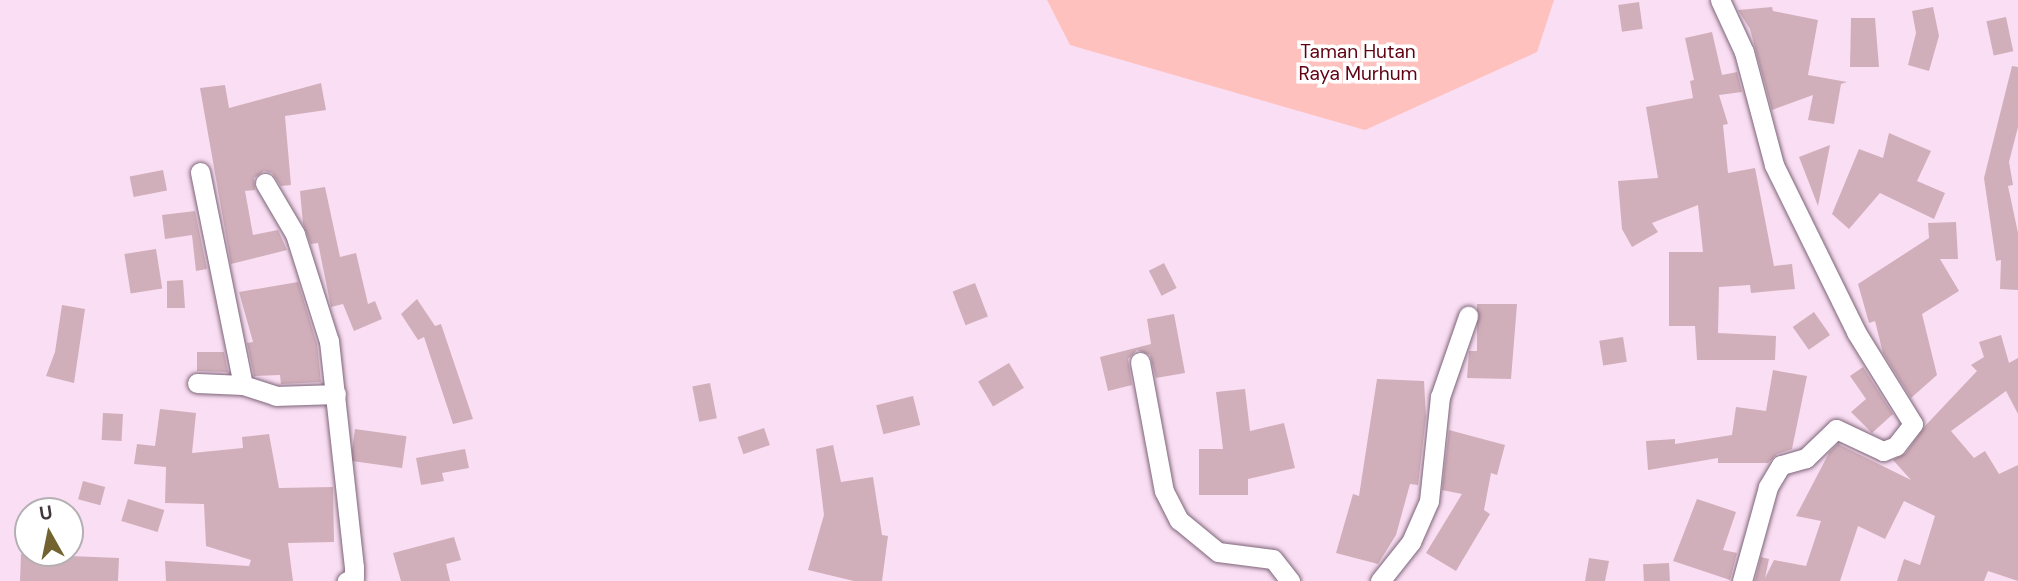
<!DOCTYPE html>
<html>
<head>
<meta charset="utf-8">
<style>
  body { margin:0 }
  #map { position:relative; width:2018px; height:581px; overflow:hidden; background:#fadef3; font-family:"DM Sans",sans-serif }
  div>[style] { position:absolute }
  .green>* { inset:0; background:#fec1be }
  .building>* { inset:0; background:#d1afba; transform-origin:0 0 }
  .roads { filter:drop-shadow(0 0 2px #7c6477) drop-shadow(0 0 2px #7c6477) }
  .minor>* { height:19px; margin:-9.5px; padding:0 9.5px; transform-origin:9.5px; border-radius:9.5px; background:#fff }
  span { translate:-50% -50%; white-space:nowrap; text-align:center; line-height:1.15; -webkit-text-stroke:7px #fff; paint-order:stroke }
  .park-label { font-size:19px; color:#610212 }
  .north { position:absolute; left:14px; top:497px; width:70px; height:70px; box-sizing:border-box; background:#fff; border:2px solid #b3afb2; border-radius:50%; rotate:351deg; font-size:19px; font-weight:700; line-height:28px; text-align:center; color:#42373f }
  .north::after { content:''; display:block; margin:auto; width:24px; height:32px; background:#736331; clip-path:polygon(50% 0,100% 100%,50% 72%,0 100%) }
</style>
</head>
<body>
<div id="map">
  <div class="green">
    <i style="clip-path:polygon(1047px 0,1554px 0,1537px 52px,1365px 130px,1070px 45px)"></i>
  </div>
  <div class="building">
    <i style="left:1639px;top:2px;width:27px;height:21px;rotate:82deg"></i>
    <i style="clip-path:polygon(1772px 7px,1773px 11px,1818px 20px,1808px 75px,1847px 82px,1841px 84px,1834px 124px,1808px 120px,1813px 95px,1772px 110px,1750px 29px,1738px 10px)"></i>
    <i style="clip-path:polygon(1933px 7px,1939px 36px,1929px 71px,1908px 65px,1916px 33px,1912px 11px)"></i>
    <i style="left:2006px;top:17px;width:35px;height:20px;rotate:78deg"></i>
    <i style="clip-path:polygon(1851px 18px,1875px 18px,1879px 67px,1850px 67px)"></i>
    <i style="clip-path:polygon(1712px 32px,1722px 75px,1737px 72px,1742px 92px,1719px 95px,1728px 124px,1723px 125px,1728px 173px,1755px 168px,1774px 266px,1792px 264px,1795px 289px,1751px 293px,1750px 285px,1719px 287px,1718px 333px,1776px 336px,1775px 360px,1697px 360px,1695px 326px,1669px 326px,1669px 252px,1703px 252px,1698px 205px,1652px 223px,1658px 232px,1632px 247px,1622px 229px,1618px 181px,1658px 178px,1646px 107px,1693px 98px,1690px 81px,1694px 80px,1685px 38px)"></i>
    <i style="clip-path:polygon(2012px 66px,2018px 67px,2018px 127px,2009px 162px,2013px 185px,2008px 186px,2018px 233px,2018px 290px,2000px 289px,2001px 260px,1996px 261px,1984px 178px)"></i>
    <i style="clip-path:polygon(321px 83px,326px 110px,285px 116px,291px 185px,281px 186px,272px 173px,264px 171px,254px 178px,255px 190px,245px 191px,253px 235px,278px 230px,287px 250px,231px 264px,200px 88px,225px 85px,229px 108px)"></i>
    <i style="clip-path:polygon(1889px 133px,1931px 151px,1917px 181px,1945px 193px,1934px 219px,1880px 193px,1849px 229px,1832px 214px,1859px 149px,1883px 158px)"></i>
    <i style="clip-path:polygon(1830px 145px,1818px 206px,1799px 157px)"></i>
    <i style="left:163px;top:170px;width:21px;height:34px;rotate:79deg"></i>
    <i style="clip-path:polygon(325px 187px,340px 257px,356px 253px,368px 304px,375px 301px,382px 319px,354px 331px,343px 304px,331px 307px,318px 243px,311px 244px,303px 224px,300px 191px)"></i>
    <i style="clip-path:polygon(195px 211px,207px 269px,196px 271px,192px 235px,165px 239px,162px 215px)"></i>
    <i style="clip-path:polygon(1956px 222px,1958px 259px,1940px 259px,1959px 291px,1922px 314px,1937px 375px,1911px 398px,1883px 353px,1875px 321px,1869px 323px,1858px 284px,1929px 238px,1928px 223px)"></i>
    <i style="left:156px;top:249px;width:40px;height:32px;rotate:81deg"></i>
    <i style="left:1164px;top:263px;width:28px;height:17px;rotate:63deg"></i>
    <i style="clip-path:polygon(183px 280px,185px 308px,167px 308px,167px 281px)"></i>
    <i style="clip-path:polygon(298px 282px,317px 344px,321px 382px,281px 384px,280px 375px,254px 376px,247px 343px,253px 342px,239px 292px)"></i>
    <i style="left:975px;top:283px;width:36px;height:24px;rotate:69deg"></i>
    <i style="clip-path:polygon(417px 299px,435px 326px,441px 324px,473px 419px,453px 424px,424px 337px,418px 340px,401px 314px)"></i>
    <i style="clip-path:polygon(1477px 304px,1517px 304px,1511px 379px,1467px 378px,1469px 351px,1477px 351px)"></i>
    <i style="clip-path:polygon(62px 305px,85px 309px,74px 383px,46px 376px,55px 352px)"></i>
    <i style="left:1814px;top:312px;width:28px;height:26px;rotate:55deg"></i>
    <i style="clip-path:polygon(1174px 314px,1185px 373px,1156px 378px,1150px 355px,1137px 350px,1128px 359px,1132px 385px,1108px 391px,1100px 357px,1151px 344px,1147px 319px)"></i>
    <i style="clip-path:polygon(2001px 335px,2009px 363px,2018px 358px,2018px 414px,2006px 391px,1951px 431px,1974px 458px,1985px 451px,1999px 474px,2018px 465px,2018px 581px,1988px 571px,1984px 581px,1897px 581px,1904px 559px,1920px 565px,1935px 516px,1904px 501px,1885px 539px,1858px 526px,1840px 581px,1755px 581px,1761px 557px,1769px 559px,1765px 578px,1774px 560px,1806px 566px,1821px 521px,1796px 516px,1829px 453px,1838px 444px,1911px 480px,1893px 460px,1906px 453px,1925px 426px,1977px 371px,1971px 365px,1984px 357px,1979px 342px)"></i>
    <i style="left:1623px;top:337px;width:25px;height:24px;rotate:81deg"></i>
    <i style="clip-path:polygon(197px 352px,224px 352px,228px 372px,197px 371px)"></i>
    <i style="left:1009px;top:363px;width:29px;height:36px;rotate:59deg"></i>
    <i style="clip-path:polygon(1863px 367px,1893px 414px,1872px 433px,1851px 412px,1866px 399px,1850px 376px)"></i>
    <i style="clip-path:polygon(1773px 370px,1807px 376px,1792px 449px,1777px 454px,1768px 463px,1718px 463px,1718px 458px,1648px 470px,1646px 441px,1675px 439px,1675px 444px,1732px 435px,1736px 407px,1766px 411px)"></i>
    <i style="clip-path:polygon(1377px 379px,1424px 381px,1426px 417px,1418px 485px,1410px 484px,1396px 535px,1378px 564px,1336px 553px,1353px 494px,1359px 496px)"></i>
    <i style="left:710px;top:383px;width:36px;height:18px;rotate:79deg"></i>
    <i style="clip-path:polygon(1245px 389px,1250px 431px,1284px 423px,1295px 468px,1248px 479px,1248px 495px,1199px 495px,1199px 449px,1223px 449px,1216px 392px)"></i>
    <i style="left:913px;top:396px;width:30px;height:38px;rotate:76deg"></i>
    <i style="clip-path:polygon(160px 409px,196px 413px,192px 453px,243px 448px,242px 437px,269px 434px,279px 488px,333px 487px,334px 542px,288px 543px,293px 581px,166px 581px,165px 561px,249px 566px,251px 560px,206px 546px,204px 504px,165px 503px,166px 467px,134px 464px,137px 444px,155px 446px)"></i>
    <i style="left:103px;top:413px;width:20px;height:27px;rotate:3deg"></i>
    <i style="left:764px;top:428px;width:18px;height:28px;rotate:71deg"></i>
    <i style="left:355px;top:429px;width:52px;height:32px;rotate:8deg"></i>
    <i style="clip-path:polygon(1449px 430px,1505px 445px,1497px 475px,1491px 473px,1484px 510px,1490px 514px,1456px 571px,1426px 553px,1462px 494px,1442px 490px)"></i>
    <i style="clip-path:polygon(833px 445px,841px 482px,873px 477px,882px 535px,888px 536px,882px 581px,854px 581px,808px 570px,824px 515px,816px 449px)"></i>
    <i style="clip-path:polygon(465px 449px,469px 468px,442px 473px,444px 481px,421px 485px,416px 458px)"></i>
    <i style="left:83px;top:481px;width:23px;height:19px;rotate:15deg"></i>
    <i style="left:128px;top:499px;width:38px;height:23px;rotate:17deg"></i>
    <i style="clip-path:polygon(1697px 499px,1736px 512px,1723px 550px,1737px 553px,1730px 580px,1673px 561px)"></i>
    <i style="clip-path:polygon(454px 537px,461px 560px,446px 564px,450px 581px,401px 581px,393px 553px)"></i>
    <i style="clip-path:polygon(21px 554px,119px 558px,118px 581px,20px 581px)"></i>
    <i style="clip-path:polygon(1589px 558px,1609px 561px,1605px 581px,1585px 581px)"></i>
    <i style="left:1669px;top:563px;width:18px;height:26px;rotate:87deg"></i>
  </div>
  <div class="roads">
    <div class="minor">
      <i style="left:1720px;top:0;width:57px;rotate:65.2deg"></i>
      <i style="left:1744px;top:52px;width:117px;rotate:75.1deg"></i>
      <i style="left:1774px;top:165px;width:186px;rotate:63.8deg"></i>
      <i style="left:1856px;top:332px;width:108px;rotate:58.2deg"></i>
      <i style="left:1913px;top:424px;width:28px;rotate:128deg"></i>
      <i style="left:1896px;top:446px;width:14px;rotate:159deg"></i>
      <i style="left:1883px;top:451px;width:52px;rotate:-154.9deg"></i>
      <i style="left:1836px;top:429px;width:42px;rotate:136deg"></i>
      <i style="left:1806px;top:458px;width:26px;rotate:164deg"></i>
      <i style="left:1781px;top:465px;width:26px;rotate:121deg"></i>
      <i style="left:1768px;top:487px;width:98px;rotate:105.5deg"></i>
      <i style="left:200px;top:172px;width:217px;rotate:78.6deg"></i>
      <i style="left:265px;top:183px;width:59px;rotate:59.5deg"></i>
      <i style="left:295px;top:234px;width:112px;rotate:72.4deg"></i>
      <i style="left:329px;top:341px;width:227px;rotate:83.7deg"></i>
      <i style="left:354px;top:567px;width:11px;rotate:90deg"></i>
      <i style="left:354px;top:578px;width:8px;rotate:157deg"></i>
      <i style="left:1140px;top:362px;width:131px;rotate:79.5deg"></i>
      <i style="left:1164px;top:491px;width:33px;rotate:63deg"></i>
      <i style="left:1179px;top:520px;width:50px;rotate:39.4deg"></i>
      <i style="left:1218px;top:552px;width:55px;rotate:7.3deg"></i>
      <i style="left:1273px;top:559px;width:28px;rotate:52deg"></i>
      <i style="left:197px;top:383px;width:46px;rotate:2.5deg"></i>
      <i style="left:243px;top:385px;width:35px;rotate:18deg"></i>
      <i style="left:276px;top:396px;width:60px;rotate:-1.9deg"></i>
      <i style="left:1380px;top:581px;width:50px;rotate:-51.5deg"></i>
      <i style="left:1411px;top:542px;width:45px;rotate:-66.3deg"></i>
      <i style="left:1429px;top:501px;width:105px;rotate:-84deg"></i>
      <i style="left:1440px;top:397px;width:86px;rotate:-70.9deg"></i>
    </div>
  </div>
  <div class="park-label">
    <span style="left:1358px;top:63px">Taman Hutan<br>Raya Murhum</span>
  </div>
  <div class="north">U</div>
</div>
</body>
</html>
